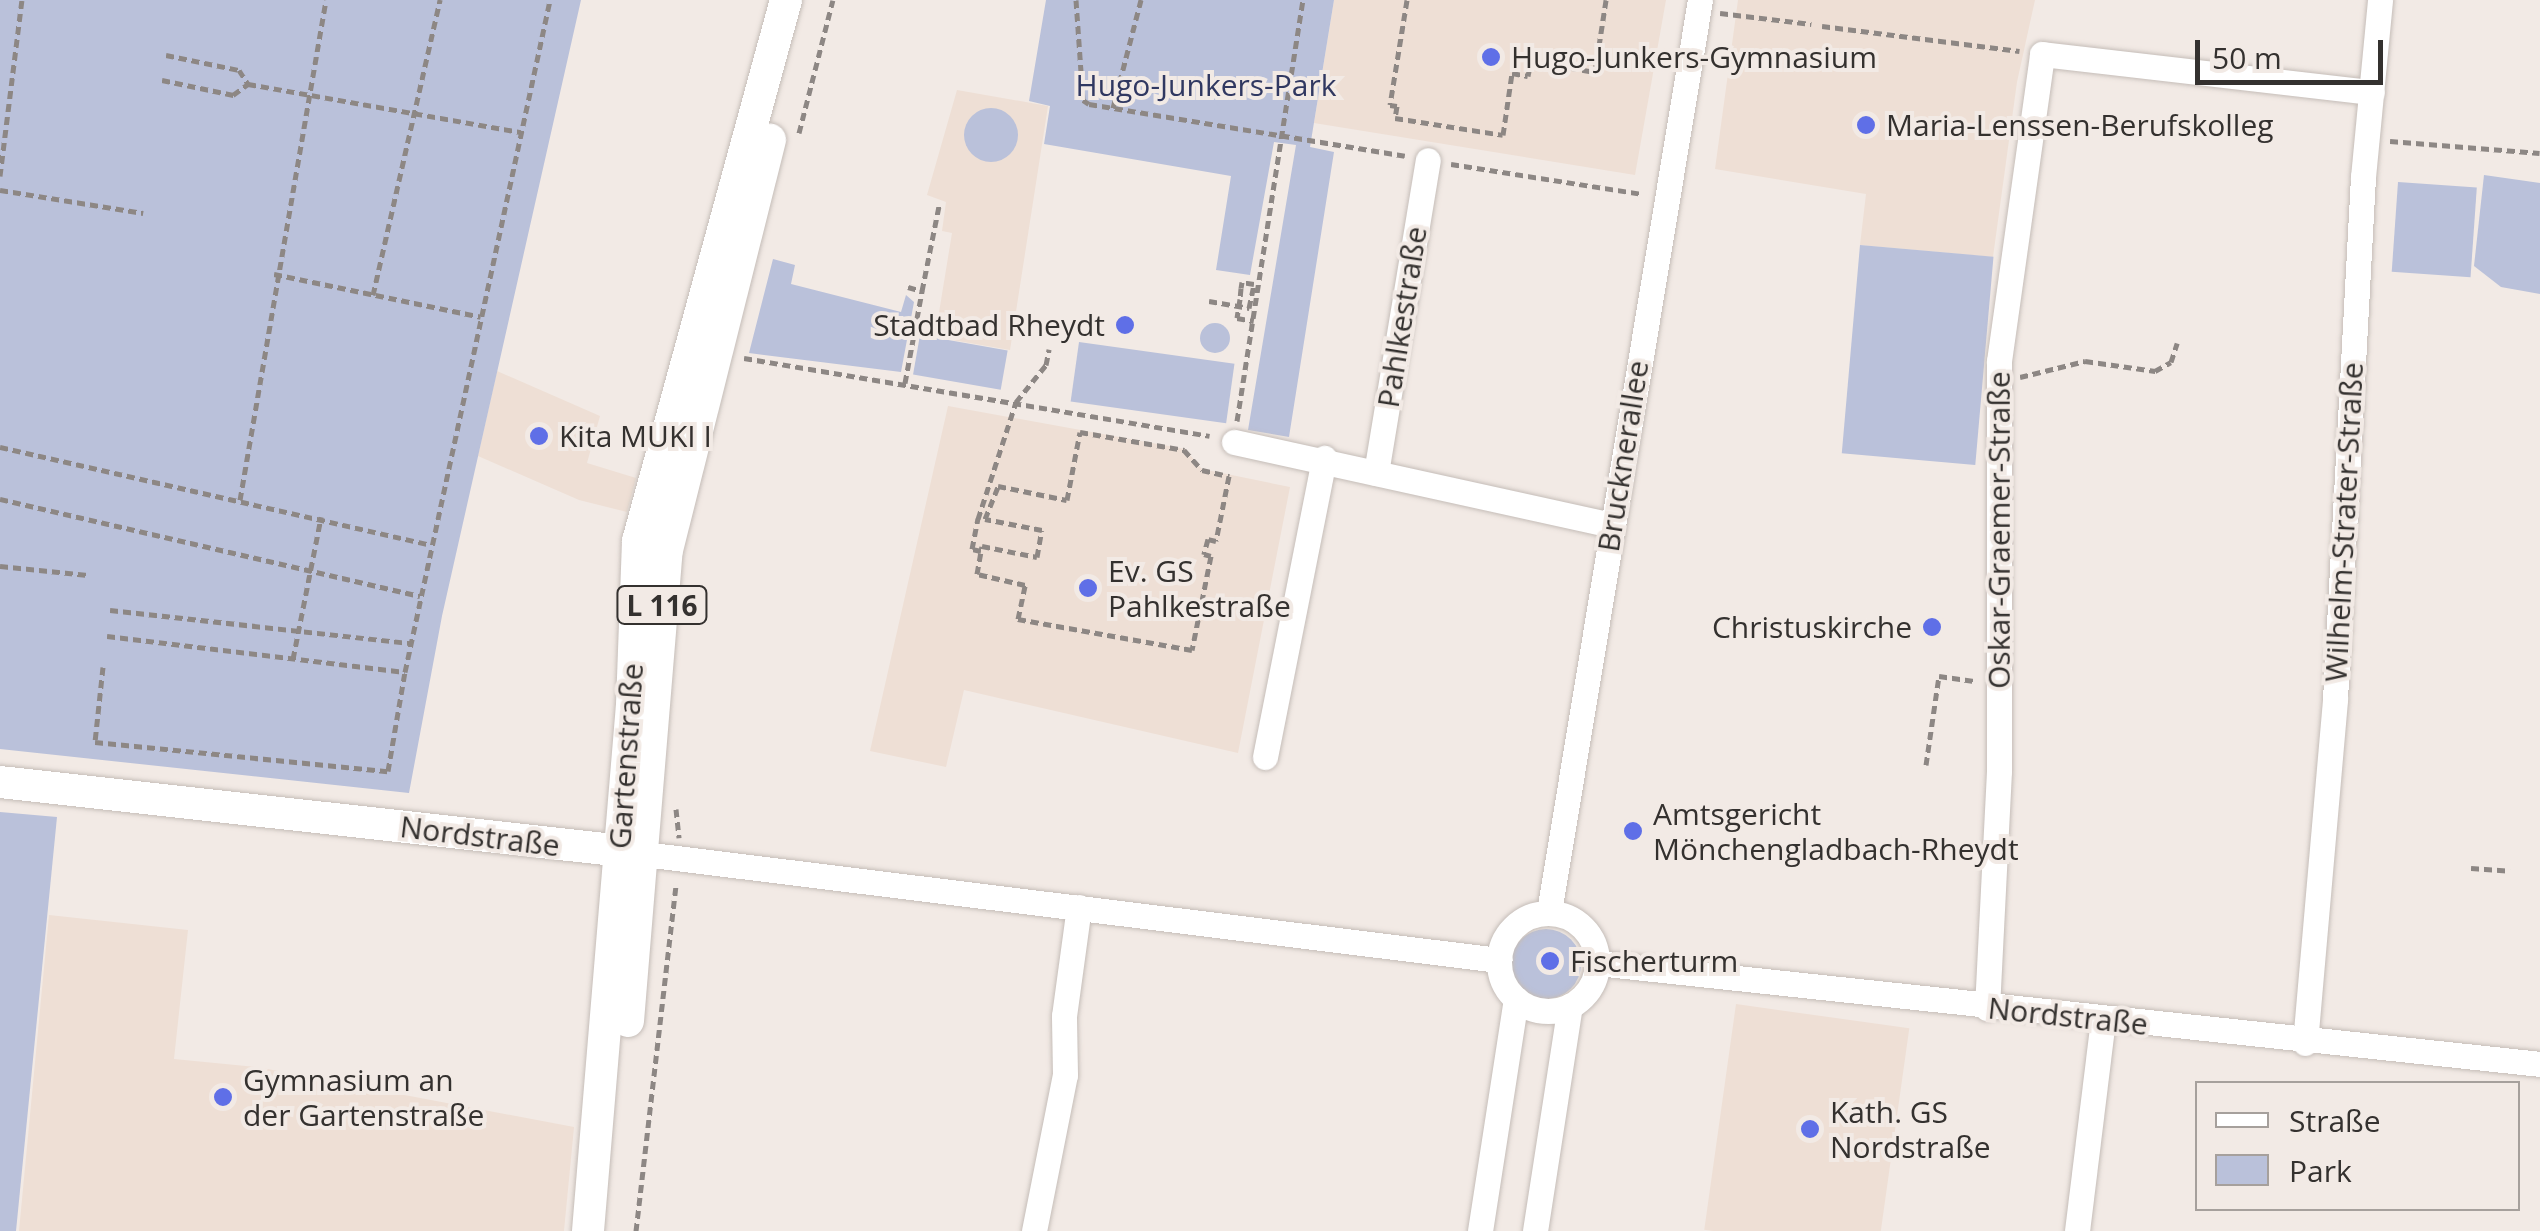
<!DOCTYPE html>
<html>
<head>
<meta charset="utf-8">
<style>
  body { margin:0 }
  #map { position:relative; width:2540px; height:1231px; overflow:hidden; background:#f2eae5; font-family:"Open Sans",sans-serif }
  div>[style] { position:absolute }
  .built>* { inset:0; background:#eedfd5; transform-origin:0 0 }
  .green>* { inset:0; background:#bac1da; transform-origin:0 0 }
  .round { border-radius:50% }
  .path>* { height:5px; margin-top:-2.5px; transform-origin:0; background:repeating-linear-gradient(90deg,#8d8784 0 8px,transparent 0 13px) }
  .roads { filter:drop-shadow(0 0 2px #c5bdb8) drop-shadow(0 0 2px #c5bdb8) }
  .minor>* { height:25px; margin:-12.5px; padding:0 12.5px; transform-origin:12.5px; border-radius:12.5px; background:#fff }
  .minor>.ring { margin:-12.5px; padding:0; box-sizing:content-box; background:none; border:25px solid #fff; border-radius:50% }
  .major>* { height:32px; margin:-16px; padding:0 16px; transform-origin:16px; border-radius:16px; background:#fff }
  .dots>* { width:28px; height:28px; translate:-50% -50%; box-sizing:border-box; border:5px solid #f2eae5; border-radius:50% }
  span { translate:-50% -50%; white-space:nowrap; text-align:center; line-height:1.15; -webkit-text-stroke:8px #f2eae5; paint-order:stroke }
  .shield-label span { padding:2px 8px; background:#f2eae5; border:2px solid; border-radius:8px; -webkit-text-stroke-width:0 }
  .shield-label { font-size:28px; color:#34312f; font-weight:700 }
  .poi-label { font-size:30px; color:#34312f }
  .left { translate:0 -50%; text-align:left }
  .right { translate:-100% -50%; text-align:right }
  .park-label { font-size:30px; color:#303861 }
  .street-label { font-size:30px; color:#34312f }
  .legend { position:absolute; left:2195px; top:1081px; width:325px; height:130px; box-sizing:border-box; background:#f2eae5; border:2px solid #a6a09c; margin:0; padding:12px 18px; list-style:none; font-size:30px; color:#34312f }
  .legend li { display:flex; align-items:center; gap:20px; height:50px }
  .legend b { width:50px; border:2px solid #a6a09c }
  .scale { position:absolute; left:2195px; top:40px; width:188px; height:45px; box-sizing:border-box; border:5px solid #34312f; border-top:0; padding-left:12px; font-size:30px; line-height:35px; white-space:nowrap; color:#34312f; -webkit-text-stroke:8px #f2eae5; paint-order:stroke }
</style>
</head>
<body>
<div id="map">
  <div class="built">
    <i style="clip-path:polygon(1334px 0,1666px 0,1635px 175px,1314px 123px)"></i>
    <i style="clip-path:polygon(1738px 0,2035px 0,2017px 82px,1993px 257px,1860px 245px,1866px 194px,1715px 169px)"></i>
    <i style="clip-path:polygon(957px 90px,1048px 106px,1010px 350px,935px 337px,952px 233px,942px 231px,946px 202px,927px 195px)"></i>
    <i style="clip-path:polygon(497px 371px,600px 416px,587px 463px,636px 478px,627px 512px,579px 500px,478px 456px)"></i>
    <i style="clip-path:polygon(948px 406px,1185px 449px,1202px 469px,1290px 487px,1238px 753px,964px 690px,946px 767px,870px 751px)"></i>
    <i style="clip-path:polygon(49px 915px,188px 930px,174px 1059px,257px 1067px,574px 1127px,564px 1231px,19px 1231px)"></i>
    <i style="left:1736px;top:1004px;width:175px;height:228px;rotate:8deg"></i>
  </div>
  <div class="green">
    <i style="clip-path:polygon(0 0,581px 0,442px 616px,409px 793px,0 749px)"></i>
    <i style="clip-path:polygon(1046px 0,1334px 0,1310px 147px,1334px 152px,1289px 437px,1248px 430px,1296px 145px,1274px 142px,1250px 275px,1216px 270px,1231px 176px,1044px 144px,1050px 106px,1029px 101px)"></i>
    <i class="round" style="left:964px;top:108px;width:54px;height:54px"></i>
    <i style="clip-path:polygon(2484px 175px,2540px 183px,2540px 294px,2501px 287px,2474px 266px)"></i>
    <i style="left:2398px;top:182px;width:79px;height:90px;rotate:4deg"></i>
    <i style="left:1860px;top:245px;width:134px;height:209px;rotate:5deg"></i>
    <i style="clip-path:polygon(773px 259px,795px 265px,791px 284px,901px 312px,906px 295px,914px 302px,901px 372px,749px 353px)"></i>
    <i class="round" style="left:1200px;top:323px;width:30px;height:30px"></i>
    <i style="left:920px;top:335px;width:89px;height:40px;rotate:10deg"></i>
    <i style="left:1079px;top:342px;width:157px;height:60px;rotate:8deg"></i>
    <i style="clip-path:polygon(0 812px,57px 817px,16px 1231px,0 1231px)"></i>
    <i class="round" style="left:1511px;top:929px;width:70px;height:70px"></i>
  </div>
  <div class="path">
    <i style="left:1076px;top:0;width:100px;rotate:86deg"></i>
    <i style="left:1083px;top:100px;width:7px;rotate:34deg"></i>
    <i style="left:1089px;top:104px;width:320px;rotate:9.3deg"></i>
    <i style="left:1407px;top:0;width:106px;rotate:99.2deg"></i>
    <i style="left:1390px;top:105px;width:7px;rotate:8deg"></i>
    <i style="left:1397px;top:106px;width:12px;rotate:99deg"></i>
    <i style="left:1395px;top:118px;width:109px;rotate:8.9deg"></i>
    <i style="left:1503px;top:135px;width:63px;rotate:-81.7deg"></i>
    <i style="left:1512px;top:73px;width:16px;rotate:11deg"></i>
    <i style="left:1528px;top:76px;width:15px;rotate:-79deg"></i>
    <i style="left:1531px;top:61px;width:65px;rotate:9.8deg"></i>
    <i style="left:1595px;top:72px;width:73px;rotate:-81.3deg"></i>
    <i style="left:1720px;top:13px;width:92px;rotate:6.9deg"></i>
    <i style="left:1822px;top:26px;width:199px;rotate:7.2deg"></i>
    <i style="left:166px;top:55px;width:75px;rotate:11.6deg"></i>
    <i style="left:239px;top:70px;width:17px;rotate:57deg"></i>
    <i style="left:248px;top:84px;width:277px;rotate:10deg"></i>
    <i style="left:162px;top:80px;width:73px;rotate:11.9deg"></i>
    <i style="left:233px;top:95px;width:19px;rotate:-36deg"></i>
    <i style="left:1113px;top:108px;width:112px;rotate:-75.5deg"></i>
    <i style="left:799px;top:133px;width:137px;rotate:-75.7deg"></i>
    <i style="left:2390px;top:141px;width:150px;rotate:4.6deg"></i>
    <i style="left:1451px;top:164px;width:193px;rotate:8.9deg"></i>
    <i style="left:0;top:176px;width:177px;rotate:-82.9deg"></i>
    <i style="left:0;top:190px;width:145px;rotate:9.1deg"></i>
    <i style="left:274px;top:274px;width:211px;rotate:11.7deg"></i>
    <i style="left:908px;top:287px;width:15px;rotate:16deg"></i>
    <i style="left:922px;top:291px;width:87px;rotate:-78.7deg"></i>
    <i style="left:373px;top:295px;width:303px;rotate:-77.2deg"></i>
    <i style="left:1209px;top:301px;width:41px;rotate:9.9deg"></i>
    <i style="left:1249px;top:308px;width:25px;rotate:-78deg"></i>
    <i style="left:1254px;top:284px;width:12px;rotate:-171deg"></i>
    <i style="left:1242px;top:282px;width:6px;rotate:99deg"></i>
    <i style="left:1241px;top:288px;width:11px;rotate:95deg"></i>
    <i style="left:1240px;top:299px;width:19px;rotate:99deg"></i>
    <i style="left:1237px;top:318px;width:17px;rotate:10deg"></i>
    <i style="left:744px;top:358px;width:472px;rotate:9.5deg"></i>
    <i style="left:2020px;top:377px;width:67px;rotate:-13.8deg"></i>
    <i style="left:2085px;top:361px;width:71px;rotate:8.1deg"></i>
    <i style="left:2155px;top:371px;width:18px;rotate:-29deg"></i>
    <i style="left:2171px;top:362px;width:20px;rotate:-72deg"></i>
    <i style="left:905px;top:383px;width:94px;rotate:-79.5deg"></i>
    <i style="left:1237px;top:421px;width:426px;rotate:-81.1deg"></i>
    <i style="left:1080px;top:432px;width:106px;rotate:9.8deg"></i>
    <i style="left:1184px;top:450px;width:27px;rotate:48deg"></i>
    <i style="left:1202px;top:470px;width:28px;rotate:13deg"></i>
    <i style="left:1229px;top:476px;width:66px;rotate:101.3deg"></i>
    <i style="left:1216px;top:541px;width:8px;rotate:-166deg"></i>
    <i style="left:1208px;top:539px;width:16px;rotate:105deg"></i>
    <i style="left:1204px;top:554px;width:7px;rotate:16deg"></i>
    <i style="left:1211px;top:556px;width:96px;rotate:101.4deg"></i>
    <i style="left:1192px;top:650px;width:177px;rotate:-169.9deg"></i>
    <i style="left:1018px;top:619px;width:35px;rotate:-78deg"></i>
    <i style="left:1025px;top:585px;width:49px;rotate:-167.1deg"></i>
    <i style="left:977px;top:574px;width:28px;rotate:-80deg"></i>
    <i style="left:982px;top:546px;width:56px;rotate:11.3deg"></i>
    <i style="left:1037px;top:557px;width:27px;rotate:-80deg"></i>
    <i style="left:1042px;top:530px;width:58px;rotate:-169.1deg"></i>
    <i style="left:985px;top:519px;width:35px;rotate:-68deg"></i>
    <i style="left:998px;top:486px;width:70px;rotate:11.5deg"></i>
    <i style="left:1067px;top:500px;width:69px;rotate:-79.2deg"></i>
    <i style="left:0;top:447px;width:442px;rotate:12.8deg"></i>
    <i style="left:0;top:499px;width:431px;rotate:13deg"></i>
    <i style="left:240px;top:500px;width:507px;rotate:-80.24deg"></i>
    <i style="left:981px;top:551px;width:9px;rotate:-167deg"></i>
    <i style="left:972px;top:549px;width:31px;rotate:-79deg"></i>
    <i style="left:978px;top:519px;width:123px;rotate:-72deg"></i>
    <i style="left:1016px;top:402px;width:48px;rotate:-51deg"></i>
    <i style="left:1046px;top:365px;width:16px;rotate:-79deg"></i>
    <i style="left:0;top:566px;width:88px;rotate:5.8deg"></i>
    <i style="left:110px;top:610px;width:302px;rotate:6.3deg"></i>
    <i style="left:107px;top:636px;width:300px;rotate:6.9deg"></i>
    <i style="left:405px;top:672px;width:687px;rotate:-77.82deg"></i>
    <i style="left:293px;top:659px;width:145px;rotate:-78.8deg"></i>
    <i style="left:103px;top:667px;width:75px;rotate:96.1deg"></i>
    <i style="left:95px;top:742px;width:294px;rotate:5.7deg"></i>
    <i style="left:388px;top:771px;width:100px;rotate:-80.3deg"></i>
    <i style="left:1926px;top:765px;width:90px;rotate:-81.7deg"></i>
    <i style="left:1939px;top:676px;width:37px;rotate:8deg"></i>
    <i style="left:676px;top:809px;width:29px;rotate:84deg"></i>
    <i style="left:2471px;top:868px;width:39px;rotate:4deg"></i>
    <i style="left:636px;top:1231px;width:349px;rotate:-83.4deg"></i>
  </div>
  <div class="roads">
    <div class="minor">
      <i style="left:1234px;top:442px;width:387px;rotate:12.4deg"></i>
      <i style="left:1376px;top:473px;width:317px;rotate:-80.6deg"></i>
      <i style="left:1265px;top:757px;width:305px;rotate:-78.8deg"></i>
      <i style="left:644px;top:854px;width:862px;rotate:7.07deg"></i>
      <i style="left:1549px;top:912px;width:924px;rotate:-80.6deg"></i>
      <i class="ring" style="left:1499px;top:913px;width:73px;height:73px"></i>
      <i style="left:1597px;top:963px;width:948px;rotate:6.11deg"></i>
      <i style="left:1987px;top:1008px;width:237px;rotate:-87.1deg"></i>
      <i style="left:1999px;top:771px;width:410px;rotate:-90deg"></i>
      <i style="left:1999px;top:361px;width:310px;rotate:-82deg"></i>
      <i style="left:2042px;top:54px;width:332px;rotate:6.6deg"></i>
      <i style="left:2305px;top:1043px;width:345px;rotate:-85deg"></i>
      <i style="left:2335px;top:699px;width:523px;rotate:-86.93deg"></i>
      <i style="left:2363px;top:177px;width:178px;rotate:-84.5deg"></i>
      <i style="left:1034px;top:1231px;width:159px;rotate:-78.8deg"></i>
      <i style="left:1065px;top:1075px;width:59px;rotate:-91deg"></i>
      <i style="left:1064px;top:1016px;width:110px;rotate:-82.2deg"></i>
      <i style="left:1480px;top:1231px;width:235px;rotate:-81.2deg"></i>
      <i style="left:1535px;top:1231px;width:228px;rotate:-81.2deg"></i>
      <i style="left:2077px;top:1231px;width:214px;rotate:-83deg"></i>
    </div>
    <div class="major">
      <i style="left:0;top:782px;width:645px;rotate:6.32deg"></i>
      <i style="left:628px;top:1021px;width:473px;rotate:-85.3deg"></i>
      <i style="left:667px;top:550px;width:423px;rotate:-75.9deg"></i>
      <i style="left:588px;top:1231px;width:528px;rotate:-85.22deg"></i>
      <i style="left:632px;top:705px;width:164px;rotate:-87.9deg"></i>
      <i style="left:638px;top:541px;width:561px;rotate:-74.7deg"></i>
    </div>
  </div>
  <div class="dots">
    <i style="left:1491px;top:57px;background:#5f6fe7"></i>
    <i style="left:1866px;top:125px;background:#5f6fe7"></i>
    <i style="left:1125px;top:325px;background:#5f6fe7"></i>
    <i style="left:539px;top:436px;background:#5f6fe7"></i>
    <i style="left:1088px;top:588px;background:#5f6fe7"></i>
    <i style="left:1932px;top:627px;background:#5f6fe7"></i>
    <i style="left:1633px;top:831px;background:#5f6fe7"></i>
    <i style="left:1550px;top:961px;background:#5f6fe7"></i>
    <i style="left:223px;top:1097px;background:#5f6fe7"></i>
    <i style="left:1810px;top:1129px;background:#5f6fe7"></i>
  </div>
  <div class="shield-label">
    <span style="left:662px;top:605px">L 116</span>
  </div>
  <div class="poi-label">
    <span class="left" style="left:1511px;top:57px">Hugo-Junkers-Gymnasium</span>
    <span class="left" style="left:1886px;top:125px">Maria-Lenssen-Berufskolleg</span>
    <span class="right" style="left:1105px;top:325px">Stadtbad Rheydt</span>
    <span class="left" style="left:559px;top:436px">Kita MUKI I</span>
    <span class="left" style="left:1108px;top:588px">Ev. GS<br>Pahlkestraße</span>
    <span class="right" style="left:1912px;top:627px">Christuskirche</span>
    <span class="left" style="left:1653px;top:831px">Amtsgericht<br>Mönchengladbach-Rheydt</span>
    <span class="left" style="left:1570px;top:961px">Fischerturm</span>
    <span class="left" style="left:243px;top:1097px">Gymnasium an<br>der Gartenstraße</span>
    <span class="left" style="left:1830px;top:1129px">Kath. GS<br>Nordstraße</span>
  </div>
  <div class="park-label">
    <span style="left:1206px;top:85px">Hugo-Junkers-Park</span>
  </div>
  <div class="street-label">
    <span style="left:1402px;top:317px;rotate:-81deg">Pahlkestraße</span>
    <span style="left:1623px;top:456px;rotate:-81deg">Brucknerallee</span>
    <span style="left:2344px;top:522px;rotate:-87deg">Wilhelm-Strater-Straße</span>
    <span style="left:1999px;top:530px;rotate:-90deg">Oskar-Graemer-Straße</span>
    <span style="left:626px;top:756px;rotate:-86deg">Gartenstraße</span>
    <span style="left:480px;top:836px;rotate:7deg">Nordstraße</span>
    <span style="left:2068px;top:1016px;rotate:6deg">Nordstraße</span>
  </div>
  <ul class="legend">
  <li><b style="height:12px;background:#fff"></b>Straße</li>
  <li><b style="height:28px;background:#bac1da"></b>Park</li>
  </ul>
  <div class="scale">50 m</div>
</div>
</body>
</html>
